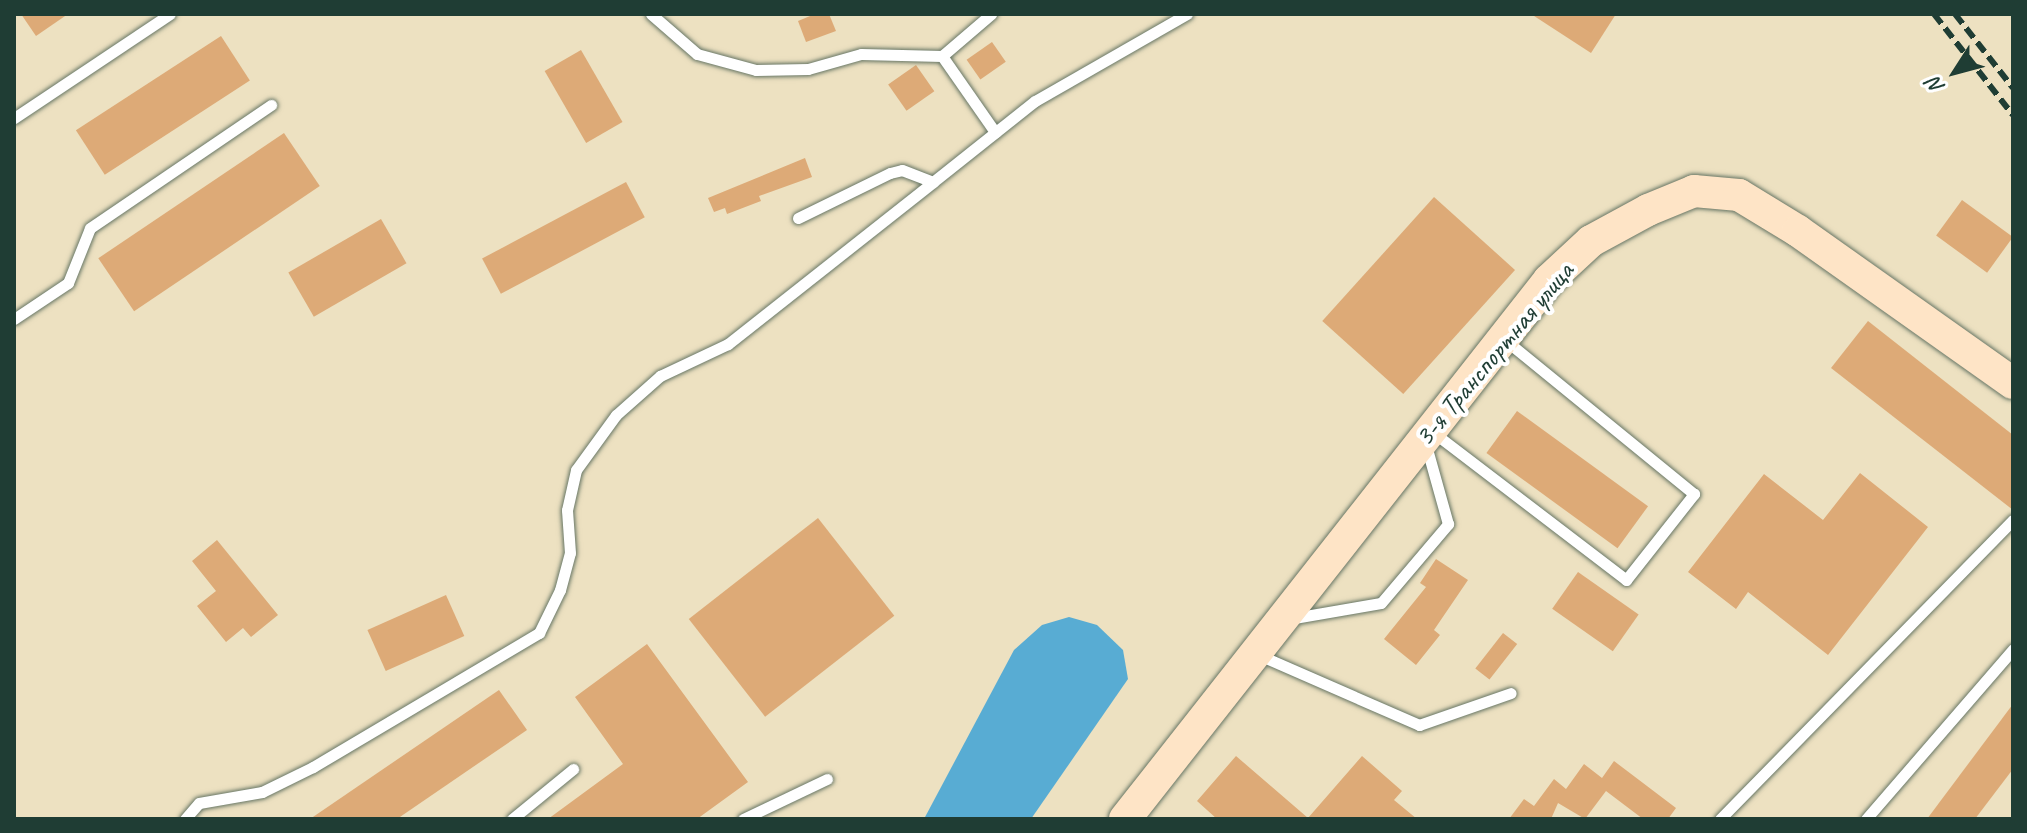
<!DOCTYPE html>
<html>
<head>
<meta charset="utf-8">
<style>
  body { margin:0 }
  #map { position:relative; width:2027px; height:833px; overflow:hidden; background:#ede1c1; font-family:Caveat,sans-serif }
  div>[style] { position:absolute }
  .water>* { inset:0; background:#58acd3 }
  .building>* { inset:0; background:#da7; transform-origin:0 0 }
  .roads { filter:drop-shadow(0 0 2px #677665) drop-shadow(0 0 2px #677665) }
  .lane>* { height:11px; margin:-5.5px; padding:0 5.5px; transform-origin:5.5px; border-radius:5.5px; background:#fff }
  .secondary>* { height:32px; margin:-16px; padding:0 16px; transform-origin:16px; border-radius:16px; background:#fee4c6 }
  .rail>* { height:6px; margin-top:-3px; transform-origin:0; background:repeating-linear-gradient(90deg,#1f3d34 0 12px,transparent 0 18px) }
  span { translate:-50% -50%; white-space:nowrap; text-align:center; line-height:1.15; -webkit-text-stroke:8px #fff; paint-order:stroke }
  .street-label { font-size:28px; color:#1f3d34 }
  .frame { position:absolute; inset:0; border:16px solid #1f3d34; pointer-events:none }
  .north { position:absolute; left:1915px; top:32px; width:80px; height:80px; -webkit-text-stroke:6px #fff; paint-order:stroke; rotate:234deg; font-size:22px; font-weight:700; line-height:32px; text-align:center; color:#1f3d34 }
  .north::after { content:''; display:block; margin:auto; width:28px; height:36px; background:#1f3d34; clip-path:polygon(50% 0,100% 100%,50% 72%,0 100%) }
</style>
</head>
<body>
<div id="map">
  <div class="water">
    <i style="clip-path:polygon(1069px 617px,1097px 625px,1123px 650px,1128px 679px,1031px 819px,924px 819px,1014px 650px,1042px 625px)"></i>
  </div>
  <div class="building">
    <i style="clip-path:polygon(21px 14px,68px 14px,36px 36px)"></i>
    <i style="clip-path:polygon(815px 14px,829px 14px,836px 31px,806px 42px,798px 21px)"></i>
    <i style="clip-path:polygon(1531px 14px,1616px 14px,1591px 53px)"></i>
    <i style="left:221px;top:36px;width:53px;height:173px;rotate:57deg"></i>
    <i style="left:992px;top:42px;width:24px;height:31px;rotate:55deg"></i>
    <i style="left:581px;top:50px;width:83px;height:42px;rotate:60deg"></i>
    <i style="left:916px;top:65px;width:32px;height:34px;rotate:55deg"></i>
    <i style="left:284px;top:133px;width:64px;height:224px;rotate:56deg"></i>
    <i style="clip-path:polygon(805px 158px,812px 177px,759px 196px,761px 201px,727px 214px,725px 208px,714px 212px,708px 198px)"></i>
    <i style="left:626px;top:182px;width:40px;height:163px;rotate:62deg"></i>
    <i style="left:1434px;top:197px;width:109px;height:167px;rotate:42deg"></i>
    <i style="left:1962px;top:200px;width:63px;height:44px;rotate:36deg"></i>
    <i style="left:381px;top:219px;width:51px;height:107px;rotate:60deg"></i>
    <i style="clip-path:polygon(1868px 321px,2013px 435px,2013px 510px,1831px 368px)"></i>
    <i style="left:1517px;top:411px;width:162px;height:52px;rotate:36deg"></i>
    <i style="clip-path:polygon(1860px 473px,1928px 527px,1828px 655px,1748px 592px,1736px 609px,1688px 572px,1764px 474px,1823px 520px)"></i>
    <i style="left:818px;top:518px;width:124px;height:164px;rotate:52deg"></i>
    <i style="clip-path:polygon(217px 540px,278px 615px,251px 637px,243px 628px,226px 642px,197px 606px,216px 591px,192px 561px)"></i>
    <i style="clip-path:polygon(1436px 559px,1468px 580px,1434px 630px,1440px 635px,1416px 665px,1384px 639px,1426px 587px,1420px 583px)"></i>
    <i style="left:1578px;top:572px;width:74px;height:45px;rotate:35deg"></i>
    <i style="left:446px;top:595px;width:45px;height:86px;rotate:66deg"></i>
    <i style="left:1503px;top:633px;width:18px;height:45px;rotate:38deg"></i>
    <i style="clip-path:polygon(647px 644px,748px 782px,697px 819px,548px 819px,623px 764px,575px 697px)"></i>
    <i style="clip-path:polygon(499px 690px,527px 730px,397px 819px,310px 819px)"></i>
    <i style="clip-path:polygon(2013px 704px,2013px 769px,1975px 819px,1927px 819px)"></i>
    <i style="clip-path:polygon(1236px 756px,1308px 818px,1362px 756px,1402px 791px,1394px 800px,1417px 819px,1217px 819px,1197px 801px)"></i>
    <i style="clip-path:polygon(1614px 761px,1676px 808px,1668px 819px,1643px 819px,1606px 791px,1585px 819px,1558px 803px,1551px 819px,1509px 819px,1524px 799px,1534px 806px,1554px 779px,1566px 789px,1584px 764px,1602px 778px)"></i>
  </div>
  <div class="roads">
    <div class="lane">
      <i style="left:651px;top:14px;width:61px;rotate:41deg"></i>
      <i style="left:697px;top:54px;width:61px;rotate:15.2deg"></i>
      <i style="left:756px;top:70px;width:52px;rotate:-1.1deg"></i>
      <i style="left:808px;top:69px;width:55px;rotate:-15.8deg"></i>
      <i style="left:861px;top:54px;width:81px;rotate:1.4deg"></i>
      <i style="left:942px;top:56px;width:65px;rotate:-40.6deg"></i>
      <i style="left:942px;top:56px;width:93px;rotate:55.1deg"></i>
      <i style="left:14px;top:118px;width:187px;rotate:-33.7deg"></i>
      <i style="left:798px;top:218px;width:102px;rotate:-26.1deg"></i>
      <i style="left:890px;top:173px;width:12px;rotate:-14deg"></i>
      <i style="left:902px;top:170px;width:33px;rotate:21deg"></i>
      <i style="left:933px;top:182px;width:130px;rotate:-38.5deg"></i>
      <i style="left:1035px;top:101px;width:175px;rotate:-29.8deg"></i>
      <i style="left:14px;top:319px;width:65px;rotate:-33.7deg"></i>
      <i style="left:68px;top:283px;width:59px;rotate:-68.2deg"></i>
      <i style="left:90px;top:228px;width:219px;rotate:-34.2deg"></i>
      <i style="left:1434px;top:433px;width:242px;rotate:37.4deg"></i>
      <i style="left:1626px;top:580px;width:110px;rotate:-51.7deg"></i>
      <i style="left:1694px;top:494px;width:244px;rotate:-140.8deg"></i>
      <i style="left:1294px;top:618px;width:88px;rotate:-9.8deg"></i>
      <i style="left:1381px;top:603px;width:104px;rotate:-49.7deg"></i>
      <i style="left:1448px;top:524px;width:82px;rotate:-105.6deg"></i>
      <i style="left:1259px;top:655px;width:175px;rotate:23.6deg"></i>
      <i style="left:1419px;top:725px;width:97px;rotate:-19.2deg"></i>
      <i style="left:185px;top:819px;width:21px;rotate:-49deg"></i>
      <i style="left:199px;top:803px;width:64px;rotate:-9.9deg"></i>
      <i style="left:262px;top:792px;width:57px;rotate:-26.1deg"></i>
      <i style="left:313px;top:767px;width:263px;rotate:-30.7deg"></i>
      <i style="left:539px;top:633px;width:48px;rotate:-64deg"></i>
      <i style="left:560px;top:590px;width:38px;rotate:-75deg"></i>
      <i style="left:570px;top:553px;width:43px;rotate:-94deg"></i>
      <i style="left:567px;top:510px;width:41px;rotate:-77.3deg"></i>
      <i style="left:576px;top:470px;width:68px;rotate:-54deg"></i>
      <i style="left:616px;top:415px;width:59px;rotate:-41.6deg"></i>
      <i style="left:660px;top:376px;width:75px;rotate:-25.2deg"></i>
      <i style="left:728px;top:344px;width:261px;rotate:-38.3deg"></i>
      <i style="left:512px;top:819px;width:79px;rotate:-39.3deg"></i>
      <i style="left:743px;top:819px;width:93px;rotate:-25.5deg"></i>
      <i style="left:1720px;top:819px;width:419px;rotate:-45.6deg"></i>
      <i style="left:1866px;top:819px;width:225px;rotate:-49.1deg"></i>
    </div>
    <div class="secondary">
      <i style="left:1125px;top:819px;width:686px;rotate:-51.81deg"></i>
      <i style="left:1549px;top:280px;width:57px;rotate:-42.9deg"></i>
      <i style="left:1591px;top:241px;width:65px;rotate:-28.5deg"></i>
      <i style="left:1648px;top:210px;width:50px;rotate:-22.4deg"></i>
      <i style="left:1694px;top:191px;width:45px;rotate:5.1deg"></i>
      <i style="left:1739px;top:195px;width:69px;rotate:31.4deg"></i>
      <i style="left:1798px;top:231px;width:263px;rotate:35.3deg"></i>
    </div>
  </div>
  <div class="rail">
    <i style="left:1934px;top:14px;width:128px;rotate:52deg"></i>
    <i style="left:1955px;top:14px;width:94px;rotate:51.9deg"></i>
  </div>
  <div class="street-label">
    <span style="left:1494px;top:354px;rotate:-50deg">3-я Транспортная улица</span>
  </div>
  <div class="frame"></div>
  <div class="north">N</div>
</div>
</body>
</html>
